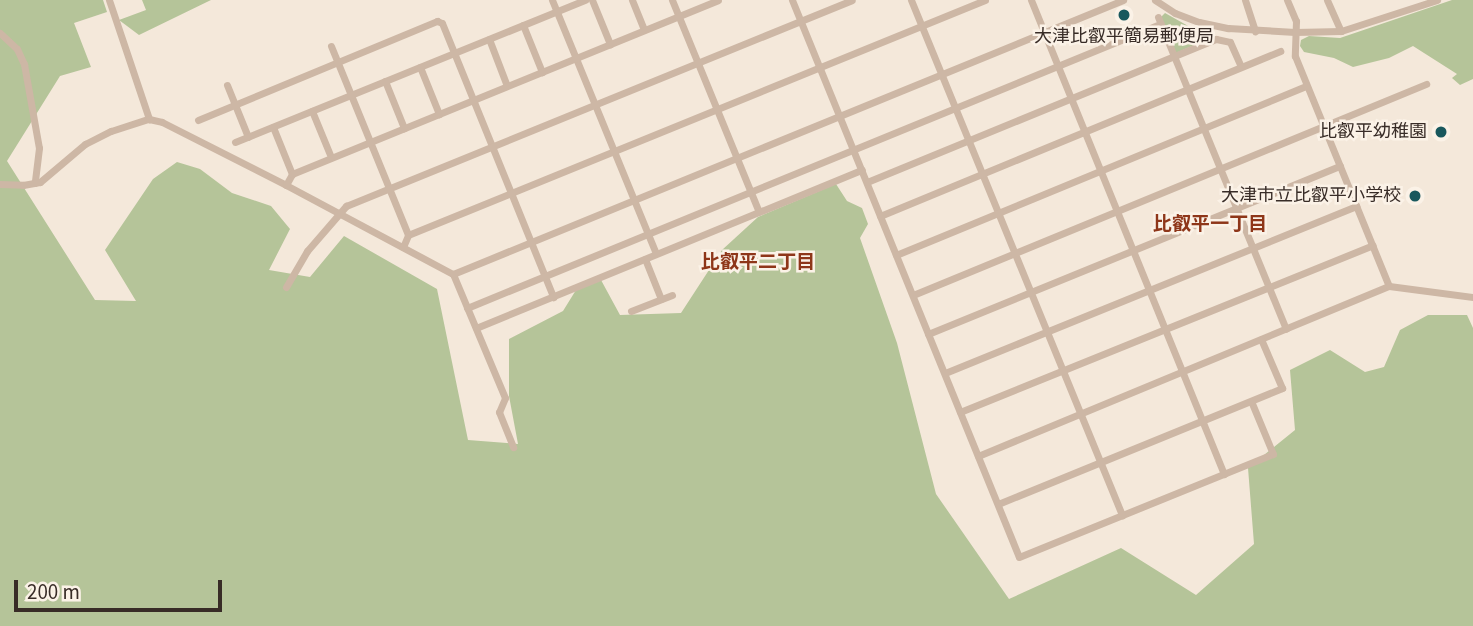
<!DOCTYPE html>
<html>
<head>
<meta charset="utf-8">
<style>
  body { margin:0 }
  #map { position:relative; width:1473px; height:626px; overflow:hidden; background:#f4e8da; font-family:"Source Sans 3","Noto Sans JP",sans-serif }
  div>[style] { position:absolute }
  .green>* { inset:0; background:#b5c499 }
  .minor>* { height:7px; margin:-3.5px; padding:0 3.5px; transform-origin:3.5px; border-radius:3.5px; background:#cdb7a5 }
  .dots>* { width:19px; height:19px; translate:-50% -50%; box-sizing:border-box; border:4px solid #fbf2e7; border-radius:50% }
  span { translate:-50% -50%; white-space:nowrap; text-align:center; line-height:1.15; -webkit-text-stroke:5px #fbf2e7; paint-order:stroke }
  .poi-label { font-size:18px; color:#382c27 }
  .right { translate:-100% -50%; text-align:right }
  .neighbourhood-label { font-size:19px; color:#8e3619; font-weight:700 }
  .scale { position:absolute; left:14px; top:580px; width:208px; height:32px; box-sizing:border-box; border:4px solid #382c27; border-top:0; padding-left:9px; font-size:21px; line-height:24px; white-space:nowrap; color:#382c27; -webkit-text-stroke:5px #fbf2e7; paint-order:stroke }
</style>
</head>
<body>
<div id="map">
  <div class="green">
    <i style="clip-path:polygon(0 0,103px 0,107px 12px,74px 23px,91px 67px,60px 76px,7px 161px,95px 300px,136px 301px,105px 250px,153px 179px,177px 162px,200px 169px,232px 193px,271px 206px,290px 229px,269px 270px,310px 277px,344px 236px,437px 289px,468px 440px,518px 444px,509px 396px,509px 339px,563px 311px,576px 290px,601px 280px,620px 315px,681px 313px,722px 250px,758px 217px,836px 184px,847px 201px,862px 208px,868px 224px,860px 238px,897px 343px,936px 494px,1009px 599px,1121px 548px,1196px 595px,1254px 544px,1248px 468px,1295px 430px,1290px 370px,1330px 350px,1365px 372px,1384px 367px,1400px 330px,1428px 315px,1467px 315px,1473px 328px,1473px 626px,0 626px)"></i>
    <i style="clip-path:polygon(142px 0,211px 0,139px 35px,119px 20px,146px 10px)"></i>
    <i style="clip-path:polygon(1452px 0,1473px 0,1473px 79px,1460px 85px,1452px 78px,1457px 74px,1413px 46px,1389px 58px,1353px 67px,1334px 58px,1304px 52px,1300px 46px,1301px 40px,1309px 36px,1340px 38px)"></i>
    <i style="clip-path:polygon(1165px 13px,1190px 27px,1209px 32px,1208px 39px,1176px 53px,1161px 17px)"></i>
  </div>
  <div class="minor">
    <i style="left:109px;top:0;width:126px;rotate:71.4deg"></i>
    <i style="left:552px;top:0;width:274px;rotate:67.7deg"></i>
    <i style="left:592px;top:0;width:48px;rotate:67.8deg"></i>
    <i style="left:632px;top:0;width:32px;rotate:68deg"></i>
    <i style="left:672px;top:0;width:229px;rotate:67.7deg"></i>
    <i style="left:792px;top:0;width:601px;rotate:67.83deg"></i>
    <i style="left:1019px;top:557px;width:274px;rotate:-22.1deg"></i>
    <i style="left:1273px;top:454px;width:57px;rotate:-112.5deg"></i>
    <i style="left:911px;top:0;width:557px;rotate:67.72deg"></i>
    <i style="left:1031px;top:0;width:512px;rotate:67.85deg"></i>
    <i style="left:1155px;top:0;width:24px;rotate:33deg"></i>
    <i style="left:1175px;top:13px;width:26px;rotate:21deg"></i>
    <i style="left:1199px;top:22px;width:30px;rotate:12deg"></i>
    <i style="left:1228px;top:28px;width:67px;rotate:3.4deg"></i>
    <i style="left:1295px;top:32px;width:46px;rotate:-1.2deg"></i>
    <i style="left:1341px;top:31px;width:101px;rotate:-17.9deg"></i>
    <i style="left:1245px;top:0;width:33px;rotate:72deg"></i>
    <i style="left:1287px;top:0;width:23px;rotate:67deg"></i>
    <i style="left:1296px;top:21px;width:35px;rotate:92deg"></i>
    <i style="left:1295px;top:56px;width:248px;rotate:67.8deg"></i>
    <i style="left:1327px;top:0;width:34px;rotate:66deg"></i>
    <i style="left:1158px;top:17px;width:337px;rotate:67.7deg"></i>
    <i style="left:523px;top:25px;width:51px;rotate:68deg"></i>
    <i style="left:0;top:33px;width:23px;rotate:43deg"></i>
    <i style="left:17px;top:49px;width:17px;rotate:65deg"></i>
    <i style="left:24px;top:64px;width:85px;rotate:79.9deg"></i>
    <i style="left:39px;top:148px;width:35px;rotate:97deg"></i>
    <i style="left:489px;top:39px;width:50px;rotate:69deg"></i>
    <i style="left:331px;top:46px;width:204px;rotate:67.8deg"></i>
    <i style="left:420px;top:67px;width:51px;rotate:68deg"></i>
    <i style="left:385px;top:81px;width:51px;rotate:68deg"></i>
    <i style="left:227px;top:85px;width:56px;rotate:68deg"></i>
    <i style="left:312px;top:111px;width:50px;rotate:67.6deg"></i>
    <i style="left:198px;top:120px;width:259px;rotate:-22.5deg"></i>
    <i style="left:437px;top:21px;width:5px;rotate:22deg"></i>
    <i style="left:442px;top:23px;width:296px;rotate:67.9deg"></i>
    <i style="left:273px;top:127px;width:51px;rotate:68deg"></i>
    <i style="left:235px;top:142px;width:378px;rotate:-22.1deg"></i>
    <i style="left:867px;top:182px;width:377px;rotate:-22.3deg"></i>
    <i style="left:1216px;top:39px;width:14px;rotate:12deg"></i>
    <i style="left:1230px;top:42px;width:27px;rotate:66deg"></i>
    <i style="left:0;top:184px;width:23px;rotate:2deg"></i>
    <i style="left:23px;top:185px;width:17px;rotate:-10deg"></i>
    <i style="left:40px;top:182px;width:59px;rotate:-40.2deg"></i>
    <i style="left:85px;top:144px;width:29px;rotate:-27deg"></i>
    <i style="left:111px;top:131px;width:40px;rotate:-18deg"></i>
    <i style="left:149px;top:119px;width:13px;rotate:13deg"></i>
    <i style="left:162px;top:122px;width:139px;rotate:26.9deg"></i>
    <i style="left:286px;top:185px;width:189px;rotate:28.1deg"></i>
    <i style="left:453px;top:274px;width:134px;rotate:67.2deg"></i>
    <i style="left:505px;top:398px;width:15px;rotate:113deg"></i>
    <i style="left:499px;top:412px;width:38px;rotate:68deg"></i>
    <i style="left:286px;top:185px;width:13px;rotate:-61deg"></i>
    <i style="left:292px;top:174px;width:460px;rotate:-22.2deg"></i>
    <i style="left:880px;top:216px;width:433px;rotate:-22.4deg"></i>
    <i style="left:403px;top:247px;width:13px;rotate:-67deg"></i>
    <i style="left:408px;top:235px;width:623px;rotate:-22.16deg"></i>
    <i style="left:896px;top:255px;width:444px;rotate:-22.4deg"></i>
    <i style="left:645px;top:259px;width:43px;rotate:68.2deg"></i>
    <i style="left:453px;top:274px;width:724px;rotate:-22.24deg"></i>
    <i style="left:286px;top:287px;width:42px;rotate:-59.7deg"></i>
    <i style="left:307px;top:251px;width:60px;rotate:-49.1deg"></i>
    <i style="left:346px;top:206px;width:546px;rotate:-22.15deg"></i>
    <i style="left:913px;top:295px;width:555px;rotate:-22.36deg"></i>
    <i style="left:467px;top:308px;width:749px;rotate:-22.28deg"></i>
    <i style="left:631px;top:311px;width:44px;rotate:-21.3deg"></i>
    <i style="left:476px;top:328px;width:417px;rotate:-22.3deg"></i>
    <i style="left:928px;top:334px;width:445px;rotate:-22.2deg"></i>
    <i style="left:945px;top:373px;width:444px;rotate:-22.1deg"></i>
    <i style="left:960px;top:412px;width:445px;rotate:-22deg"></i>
    <i style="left:978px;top:456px;width:445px;rotate:-22.5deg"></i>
    <i style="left:1389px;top:286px;width:85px;rotate:7.5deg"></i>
    <i style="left:998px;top:504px;width:307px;rotate:-22.2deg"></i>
    <i style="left:1282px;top:388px;width:53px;rotate:-113.2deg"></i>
  </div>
  <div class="dots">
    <i style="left:1124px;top:15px;background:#19585d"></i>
    <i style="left:1441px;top:132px;background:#19585d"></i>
    <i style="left:1415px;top:196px;background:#19585d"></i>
  </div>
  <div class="poi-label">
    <span style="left:1124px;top:37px">大津比叡平簡易郵便局</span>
    <span class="right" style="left:1427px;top:132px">比叡平幼稚園</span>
    <span class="right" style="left:1401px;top:196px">大津市立比叡平小学校</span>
  </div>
  <div class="neighbourhood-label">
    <span style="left:1210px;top:225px">比叡平一丁目</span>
    <span style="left:758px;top:263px">比叡平二丁目</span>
  </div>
  <div class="scale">200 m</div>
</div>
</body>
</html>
